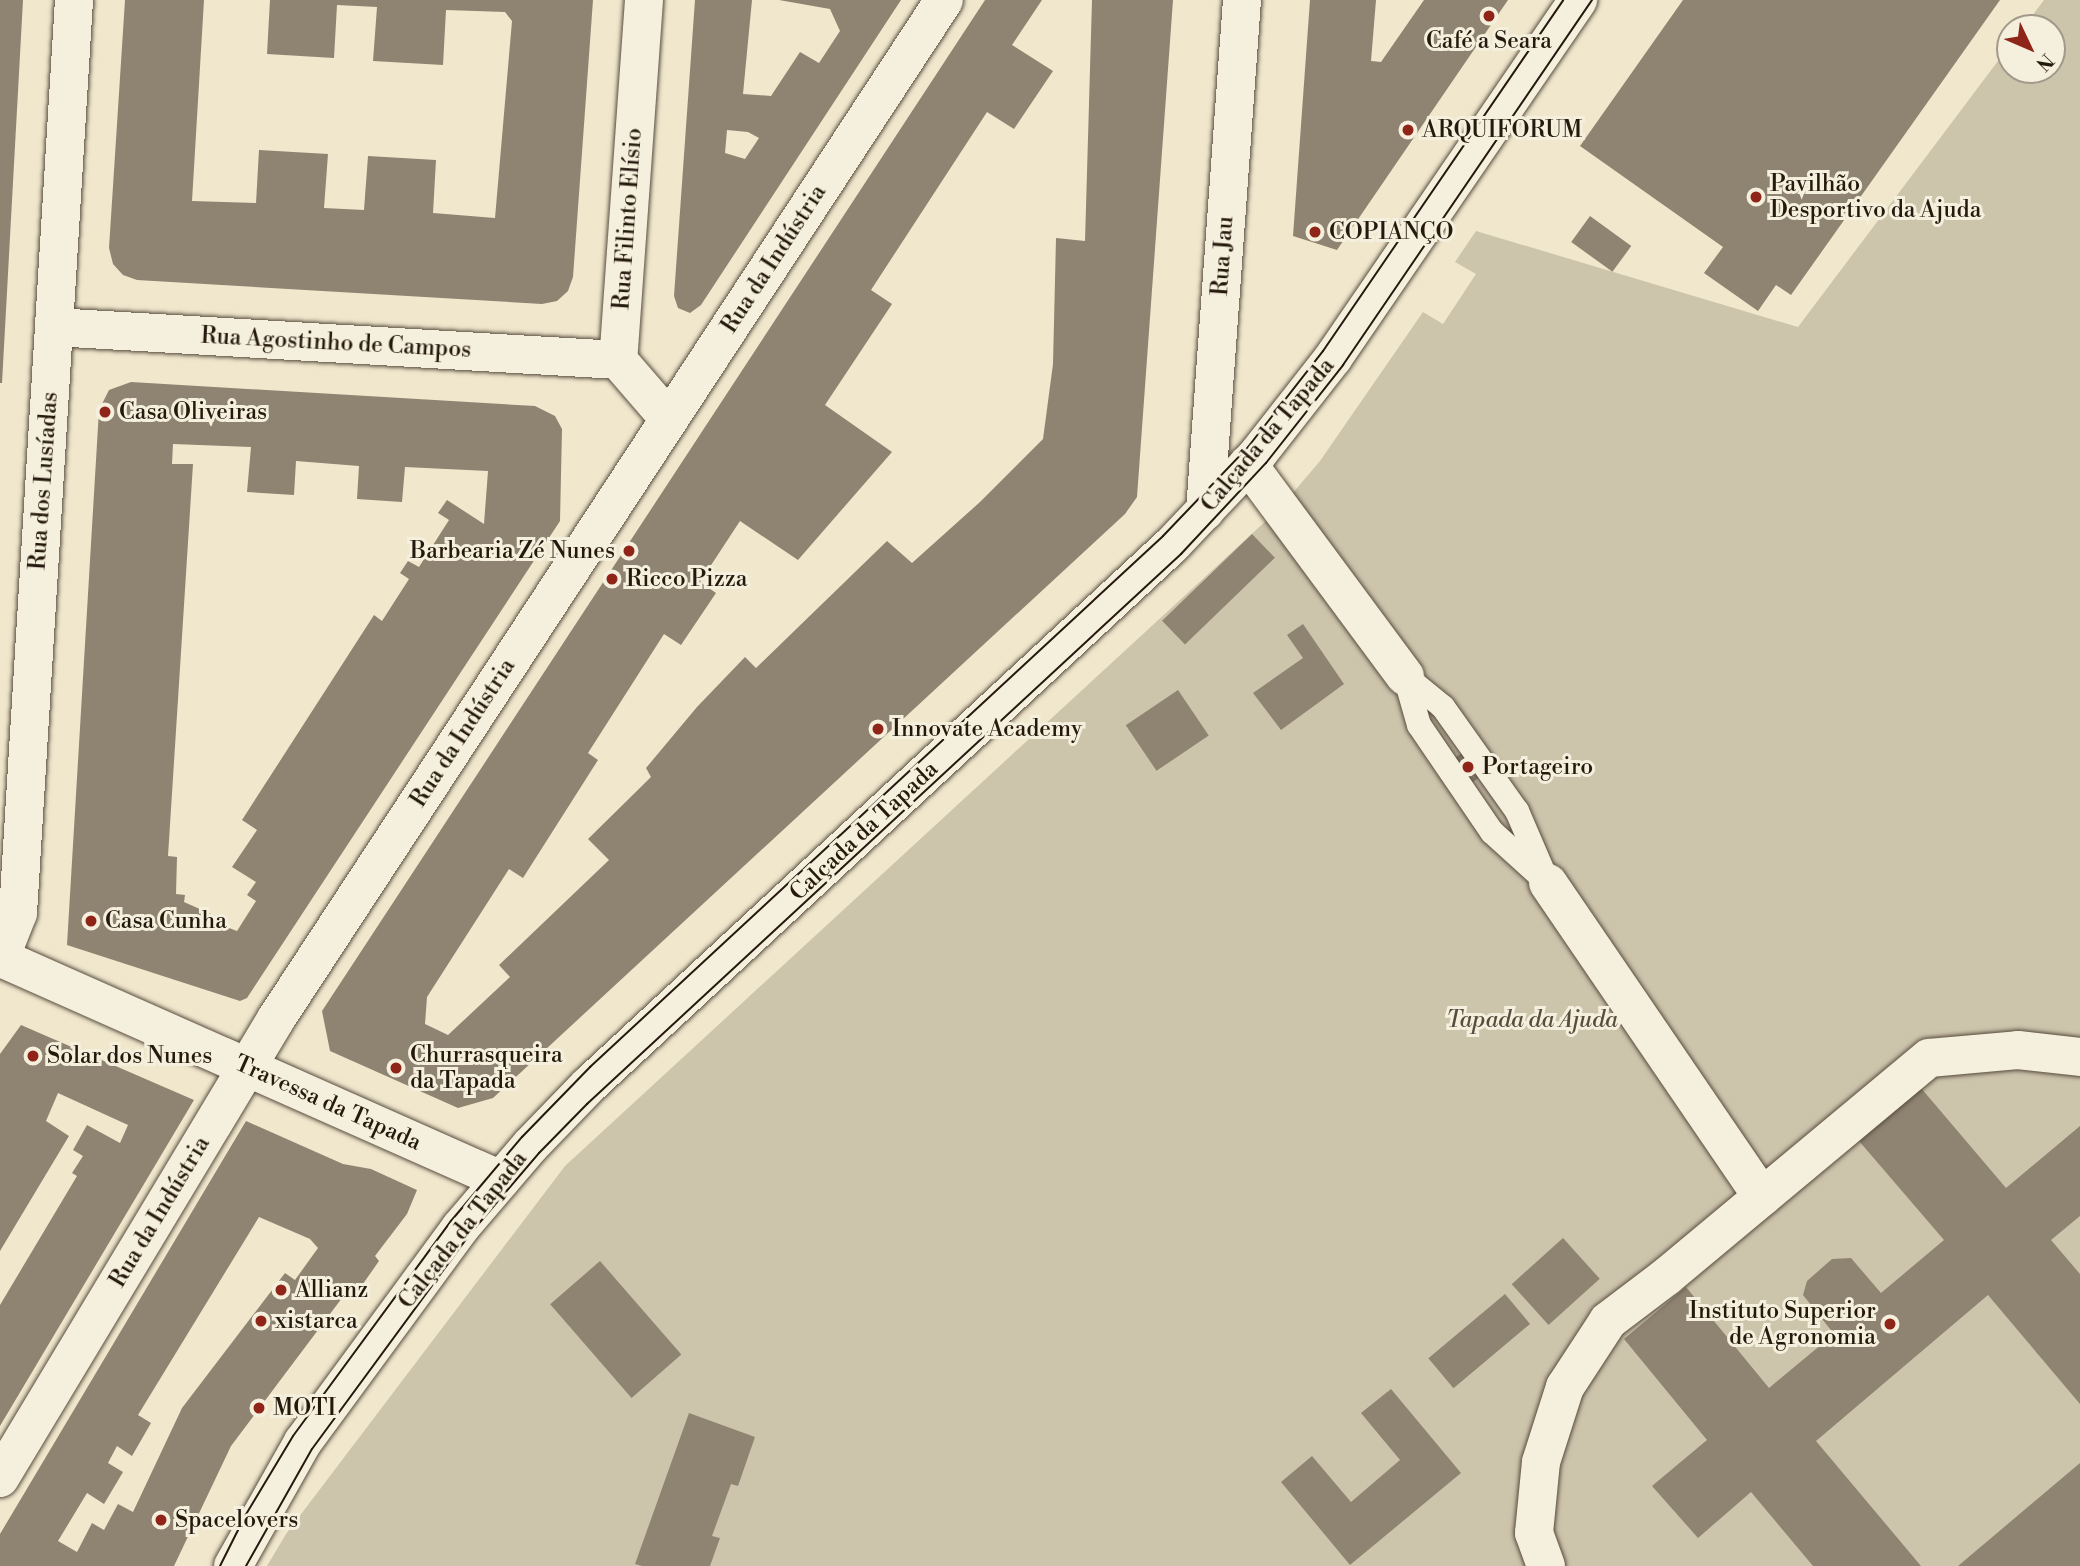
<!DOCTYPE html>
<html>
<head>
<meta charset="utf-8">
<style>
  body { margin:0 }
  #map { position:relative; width:2080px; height:1566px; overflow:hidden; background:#f0e7cd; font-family:"Libre Bodoni",serif }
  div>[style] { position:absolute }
  .green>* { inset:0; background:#cdc4ac }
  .building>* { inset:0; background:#8f8471; transform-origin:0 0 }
  .roads { filter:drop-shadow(0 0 2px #584c3d) drop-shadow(0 0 2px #584c3d) }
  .service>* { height:24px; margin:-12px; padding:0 12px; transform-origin:12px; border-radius:12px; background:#f5efde }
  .minor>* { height:38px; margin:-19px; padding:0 19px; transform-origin:19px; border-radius:19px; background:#f5efde }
  .tertiary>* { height:38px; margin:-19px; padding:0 19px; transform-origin:19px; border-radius:19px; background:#f5efde }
  .tram>* { height:2px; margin:-1px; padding:0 1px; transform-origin:1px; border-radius:1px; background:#25190d }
  .dots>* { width:19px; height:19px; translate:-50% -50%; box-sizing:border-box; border:4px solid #f5efde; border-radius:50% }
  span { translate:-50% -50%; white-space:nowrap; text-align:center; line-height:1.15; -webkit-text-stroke:6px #f5efde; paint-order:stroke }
  .poi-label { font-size:23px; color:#25190d }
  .left { translate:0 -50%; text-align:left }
  .right { translate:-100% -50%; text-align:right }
  .street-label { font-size:23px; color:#25190d }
  .park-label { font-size:23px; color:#574c3d; font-style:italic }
  .north { position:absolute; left:1996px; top:14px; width:70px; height:70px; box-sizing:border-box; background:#f5efde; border:2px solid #a2998a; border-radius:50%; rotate:134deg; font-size:19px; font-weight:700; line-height:28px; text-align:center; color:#25190d }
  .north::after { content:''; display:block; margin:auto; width:24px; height:32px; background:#8f2418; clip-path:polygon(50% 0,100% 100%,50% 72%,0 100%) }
</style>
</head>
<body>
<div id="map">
  <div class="green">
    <i style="clip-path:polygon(2044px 0,2080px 0,2080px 1566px,267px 1566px,286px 1534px,565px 1166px,1280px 508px,1320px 461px,1423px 312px,1443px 324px,1476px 274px,1455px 262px,1476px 231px,1798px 327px,2010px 45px,2010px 70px,2052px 70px,2052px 28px,2023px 28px)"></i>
  </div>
  <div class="building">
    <i style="clip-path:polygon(0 0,23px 0,2px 383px,0 383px)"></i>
    <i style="clip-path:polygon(125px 0,204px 0,192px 201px,256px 203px,259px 150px,328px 154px,324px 208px,364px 210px,368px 156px,436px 160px,433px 213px,495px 218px,512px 21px,505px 12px,446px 10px,443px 65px,373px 61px,377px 7px,337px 5px,334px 58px,267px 54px,270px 0,593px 0,573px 277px,568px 291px,557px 301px,542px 304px,137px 280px,123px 275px,113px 264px,109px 248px)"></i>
    <i style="clip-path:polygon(evenodd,695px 0,752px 0,743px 94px,771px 96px,800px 52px,819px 63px,840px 31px,830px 9px,779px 0,901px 0,701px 305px,690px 313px,678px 308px,674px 296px,695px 0,727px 130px,748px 132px,759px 138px,745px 159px,725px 153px,727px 130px)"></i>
    <i style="clip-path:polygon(985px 0,1042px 0,1012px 45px,1053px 71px,1014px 129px,987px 112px,871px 290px,892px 304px,825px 405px,892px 452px,798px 560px,740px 521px,700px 582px,716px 593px,681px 645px,664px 634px,588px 753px,598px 760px,523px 878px,509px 869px,427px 997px,425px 1024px,448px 1035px,510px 977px,499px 965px,609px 860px,588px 839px,651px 777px,646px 768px,697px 707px,745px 657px,756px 668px,887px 541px,912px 563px,980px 502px,1043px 439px,1053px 364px,1056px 238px,1085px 241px,1092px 0,1173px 0,1137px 497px,1125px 514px,493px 1098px,458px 1108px,330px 1051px,322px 1011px)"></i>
    <i style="clip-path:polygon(1310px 0,1376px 0,1371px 61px,1381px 62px,1424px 0,1508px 0,1337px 250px,1293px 236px)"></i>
    <i style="clip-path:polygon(1683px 0,2000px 0,1791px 295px,1776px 285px,1758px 311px,1704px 273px,1723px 247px,1580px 146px)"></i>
    <i style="left:1590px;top:216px;width:51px;height:32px;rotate:36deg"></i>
    <i style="clip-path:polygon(evenodd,131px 382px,535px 406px,555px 416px,562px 429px,560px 521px,247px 998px,240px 1001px,67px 945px,99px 410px,109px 390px,131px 382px,173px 444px,251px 447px,247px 492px,294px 495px,296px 461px,359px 466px,357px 499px,402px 502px,405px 467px,488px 471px,484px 524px,447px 500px,438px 513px,449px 520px,419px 567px,408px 561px,400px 573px,409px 579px,382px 621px,374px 615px,242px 820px,257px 830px,232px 867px,256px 882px,247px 895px,256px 901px,237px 931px,208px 920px,211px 914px,184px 902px,185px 895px,176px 894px,177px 857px,168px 856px,193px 464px,172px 464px,173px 444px)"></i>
    <i style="left:1252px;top:534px;width:33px;height:125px;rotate:46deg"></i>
    <i style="clip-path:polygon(1303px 624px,1344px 684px,1281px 730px,1253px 693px,1303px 658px,1287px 635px)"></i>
    <i style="left:1178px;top:690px;width:55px;height:63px;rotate:56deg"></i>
    <i style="left:1465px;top:751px;width:30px;height:13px;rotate:56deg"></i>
    <i style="clip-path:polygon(21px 1025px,194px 1100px,0 1426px,0 1305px,77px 1176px,72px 1173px,83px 1156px,73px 1150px,87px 1125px,120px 1143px,128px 1125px,58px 1093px,46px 1121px,69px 1136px,0 1251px,0 1054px)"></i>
    <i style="clip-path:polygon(1921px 1088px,2006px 1188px,2080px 1126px,2080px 1216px,2051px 1240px,2080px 1274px,2080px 1404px,1988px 1295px,1816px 1441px,1921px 1566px,1813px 1566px,1751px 1492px,1698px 1538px,1652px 1486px,1707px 1440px,1624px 1339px,1686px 1287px,1769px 1388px,1834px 1334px,1803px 1295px,1807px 1281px,1832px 1259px,1851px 1258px,1881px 1293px,1944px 1240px,1859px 1141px)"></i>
    <i style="clip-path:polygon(evenodd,246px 1121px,343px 1164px,371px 1169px,417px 1190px,407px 1214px,375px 1256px,379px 1261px,358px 1291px,352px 1287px,345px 1294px,231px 1446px,174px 1566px,0 1566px,0 1534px,246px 1121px,259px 1217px,310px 1239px,318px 1248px,295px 1280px,285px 1273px,182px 1408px,133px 1512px,118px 1504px,104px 1530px,92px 1523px,77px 1552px,58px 1541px,87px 1493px,104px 1504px,123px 1472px,108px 1463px,117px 1446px,132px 1456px,151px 1423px,138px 1415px,259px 1217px)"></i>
    <i style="left:1563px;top:1238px;width:55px;height:69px;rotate:48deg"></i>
    <i style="left:600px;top:1261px;width:124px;height:66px;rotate:49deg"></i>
    <i style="left:1505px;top:1294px;width:39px;height:100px;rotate:50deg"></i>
    <i style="clip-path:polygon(1391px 1389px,1461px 1473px,1350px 1565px,1281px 1482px,1312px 1456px,1351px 1502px,1400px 1460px,1361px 1413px)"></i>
    <i style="clip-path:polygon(689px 1413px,755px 1437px,738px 1486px,731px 1484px,712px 1536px,720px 1538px,710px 1566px,642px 1566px,635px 1564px)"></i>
    <i style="clip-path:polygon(2080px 1463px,2080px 1566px,1958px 1566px)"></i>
  </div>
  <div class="roads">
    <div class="service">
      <i style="left:1405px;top:676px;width:51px;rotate:74.1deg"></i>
      <i style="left:1419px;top:725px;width:130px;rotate:55.7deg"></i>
      <i style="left:1492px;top:832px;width:76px;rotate:42.3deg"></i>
      <i style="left:1405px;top:676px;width:49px;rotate:39.2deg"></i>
      <i style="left:1443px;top:707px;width:128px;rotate:54.6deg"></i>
      <i style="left:1517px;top:811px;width:71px;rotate:66.7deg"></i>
    </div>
    <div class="minor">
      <i style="left:644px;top:0;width:361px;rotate:94.1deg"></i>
      <i style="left:618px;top:360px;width:78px;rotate:49.2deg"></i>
      <i style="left:54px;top:327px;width:565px;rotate:3.35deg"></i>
      <i style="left:1248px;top:464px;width:264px;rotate:53.5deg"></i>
      <i style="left:1205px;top:511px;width:512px;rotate:-85.86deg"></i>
      <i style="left:1548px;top:883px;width:380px;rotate:55.7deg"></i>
      <i style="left:1px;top:958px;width:547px;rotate:23.94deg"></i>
      <i style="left:0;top:959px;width:49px;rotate:-68.6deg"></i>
      <i style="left:18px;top:913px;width:915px;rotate:-86.49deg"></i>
      <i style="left:0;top:1478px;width:536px;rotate:-58.98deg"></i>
      <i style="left:276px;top:1019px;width:1218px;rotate:-56.75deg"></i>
      <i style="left:1546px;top:1566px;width:35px;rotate:-110deg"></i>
      <i style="left:1534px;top:1533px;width:71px;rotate:-84.4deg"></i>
      <i style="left:1541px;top:1462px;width:79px;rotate:-72.3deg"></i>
      <i style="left:1565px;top:1387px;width:79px;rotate:-56.9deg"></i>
      <i style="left:1608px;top:1321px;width:73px;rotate:-37.2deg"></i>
      <i style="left:1666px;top:1277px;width:342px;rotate:-39.8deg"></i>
      <i style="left:1929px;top:1058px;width:89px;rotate:-5.1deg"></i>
      <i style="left:2018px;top:1050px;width:62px;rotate:6.4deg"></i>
    </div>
    <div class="tertiary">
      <i style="left:233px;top:1566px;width:142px;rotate:-60.6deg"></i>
      <i style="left:303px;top:1442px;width:265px;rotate:-53.7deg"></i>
      <i style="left:460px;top:1228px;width:109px;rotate:-49.5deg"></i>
      <i style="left:531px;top:1145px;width:83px;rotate:-46deg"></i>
      <i style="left:589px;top:1085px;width:795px;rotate:-42.81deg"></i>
      <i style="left:1172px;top:545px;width:124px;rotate:-46.6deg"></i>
      <i style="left:1257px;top:455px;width:123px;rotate:-51.9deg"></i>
      <i style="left:1333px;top:358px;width:434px;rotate:-55.6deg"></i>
    </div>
  </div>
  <div class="tram">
    <i style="left:220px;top:1566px;width:56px;rotate:-63.4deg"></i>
    <i style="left:245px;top:1516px;width:93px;rotate:-59deg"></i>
    <i style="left:293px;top:1436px;width:267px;rotate:-53.7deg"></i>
    <i style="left:451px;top:1221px;width:110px;rotate:-49.8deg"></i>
    <i style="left:522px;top:1137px;width:98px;rotate:-45.8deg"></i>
    <i style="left:590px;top:1067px;width:781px;rotate:-42.82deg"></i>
    <i style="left:1163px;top:536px;width:123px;rotate:-46.3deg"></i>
    <i style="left:1248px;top:447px;width:122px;rotate:-52deg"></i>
    <i style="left:1323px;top:351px;width:425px;rotate:-55.6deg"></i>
    <i style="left:246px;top:1566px;width:134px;rotate:-60.6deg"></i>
    <i style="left:312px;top:1449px;width:265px;rotate:-53.7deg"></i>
    <i style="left:469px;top:1235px;width:108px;rotate:-49.5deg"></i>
    <i style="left:539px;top:1153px;width:69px;rotate:-45.6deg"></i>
    <i style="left:587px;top:1104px;width:810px;rotate:-42.8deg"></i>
    <i style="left:1181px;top:554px;width:125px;rotate:-47deg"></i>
    <i style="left:1266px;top:463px;width:125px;rotate:-51.8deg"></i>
    <i style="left:1343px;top:365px;width:442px;rotate:-55.7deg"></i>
  </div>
  <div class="dots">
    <i style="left:1489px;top:16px;background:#8f2418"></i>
    <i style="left:1408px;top:130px;background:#8f2418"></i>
    <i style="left:1756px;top:197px;background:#8f2418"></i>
    <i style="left:1315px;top:232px;background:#8f2418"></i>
    <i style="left:105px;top:412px;background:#8f2418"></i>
    <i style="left:629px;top:551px;background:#8f2418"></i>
    <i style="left:612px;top:579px;background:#8f2418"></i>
    <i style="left:878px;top:729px;background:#8f2418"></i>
    <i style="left:1468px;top:767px;background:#8f2418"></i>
    <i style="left:91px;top:921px;background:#8f2418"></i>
    <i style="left:33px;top:1056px;background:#8f2418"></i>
    <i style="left:396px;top:1068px;background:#8f2418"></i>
    <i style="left:281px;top:1290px;background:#8f2418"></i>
    <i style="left:261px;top:1321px;background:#8f2418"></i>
    <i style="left:1890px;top:1324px;background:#8f2418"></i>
    <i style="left:259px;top:1408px;background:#8f2418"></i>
    <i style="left:161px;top:1520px;background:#8f2418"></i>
  </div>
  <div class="poi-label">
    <span style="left:1489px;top:41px">Café a Seara</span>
    <span class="left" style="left:1422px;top:130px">ARQUIFORUM</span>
    <span class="left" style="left:1770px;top:197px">Pavilhão<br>Desportivo da Ajuda</span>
    <span class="left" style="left:1329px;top:232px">COPIANÇO</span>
    <span class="left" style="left:119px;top:412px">Casa Oliveiras</span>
    <span class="right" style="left:615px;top:551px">Barbearia Zé Nunes</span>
    <span class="left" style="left:626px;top:579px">Ricco Pizza</span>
    <span class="left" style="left:892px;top:729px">Innovate Academy</span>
    <span class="left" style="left:1482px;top:767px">Portageiro</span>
    <span class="left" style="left:105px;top:921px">Casa Cunha</span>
    <span class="left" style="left:410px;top:1068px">Churrasqueira<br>da Tapada</span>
    <span class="left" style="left:47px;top:1056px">Solar dos Nunes</span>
    <span class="left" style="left:295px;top:1290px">Allianz</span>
    <span class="right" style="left:1876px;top:1324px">Instituto Superior<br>de Agronomia</span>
    <span class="left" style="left:275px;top:1321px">xistarca</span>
    <span class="left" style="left:273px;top:1408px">MOTI</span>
    <span class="left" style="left:175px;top:1520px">Spacelovers</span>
  </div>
  <div class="street-label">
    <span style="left:628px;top:219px;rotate:-86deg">Rua Filinto Elísio</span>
    <span style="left:1223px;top:256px;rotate:-86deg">Rua Jau</span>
    <span style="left:774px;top:259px;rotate:-57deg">Rua da Indústria</span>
    <span style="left:336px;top:343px;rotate:3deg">Rua Agostinho de Campos</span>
    <span style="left:1268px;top:435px;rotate:-50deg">Calçada da Tapada</span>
    <span style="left:44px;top:481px;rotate:-86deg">Rua dos Lusíadas</span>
    <span style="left:463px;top:733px;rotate:-57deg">Rua da Indústria</span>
    <span style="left:864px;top:831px;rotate:-43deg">Calçada da Tapada</span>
    <span style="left:328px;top:1103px;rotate:24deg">Travessa da Tapada</span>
    <span style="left:160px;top:1212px;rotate:-59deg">Rua da Indústria</span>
    <span style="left:463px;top:1230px;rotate:-52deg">Calçada da Tapada</span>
  </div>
  <div class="park-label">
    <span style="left:1532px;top:1020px">Tapada da Ajuda</span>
  </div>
  <div class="north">N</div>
</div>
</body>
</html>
